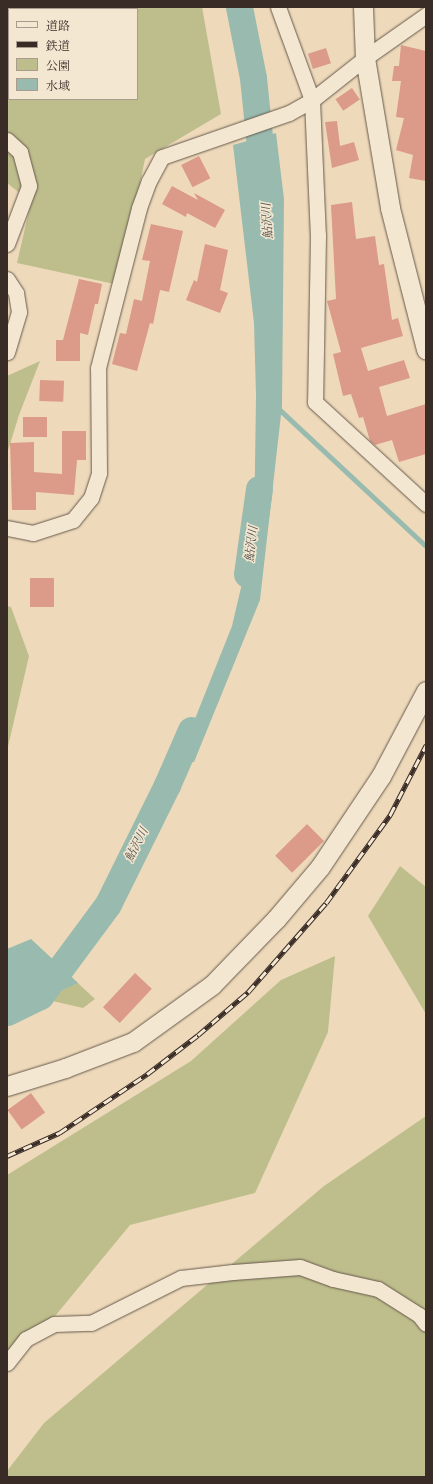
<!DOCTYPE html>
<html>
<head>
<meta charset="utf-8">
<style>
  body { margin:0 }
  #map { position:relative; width:433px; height:1484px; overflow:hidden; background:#eedaba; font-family:"IM FELL French Canon","Noto Serif JP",serif }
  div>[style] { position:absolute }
  .green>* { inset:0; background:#bebe8c }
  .water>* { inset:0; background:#99bbaf }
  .stream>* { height:4.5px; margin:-2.25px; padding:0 2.25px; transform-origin:2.25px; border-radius:2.25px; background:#99bbaf }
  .river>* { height:27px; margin:-13.5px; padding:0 13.5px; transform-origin:13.5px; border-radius:13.5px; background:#99bbaf }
  .building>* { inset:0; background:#dc9a88; transform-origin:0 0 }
  .roads { filter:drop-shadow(0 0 1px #66584c) drop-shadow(0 0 1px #66584c) }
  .minor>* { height:15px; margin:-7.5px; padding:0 7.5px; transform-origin:7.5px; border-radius:7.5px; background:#f4e7d2 }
  .tertiary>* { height:19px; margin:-9.5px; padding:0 9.5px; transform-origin:9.5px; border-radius:9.5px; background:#f4e7d2 }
  .rail>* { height:4.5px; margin-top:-2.25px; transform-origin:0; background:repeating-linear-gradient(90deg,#f4e7d2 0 9px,#392c27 0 18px); box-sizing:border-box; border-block:1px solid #392c27 }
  span { translate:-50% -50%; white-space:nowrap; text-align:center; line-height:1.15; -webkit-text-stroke:3px #f4e7d2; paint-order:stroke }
  .water-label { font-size:12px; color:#515049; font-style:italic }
  .frame { position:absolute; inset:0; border:8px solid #392c27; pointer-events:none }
  .legend { position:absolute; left:8px; top:8px; width:130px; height:92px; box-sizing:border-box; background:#f4e7d2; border:1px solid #a99c8e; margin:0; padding:5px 7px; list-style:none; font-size:12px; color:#392c27 }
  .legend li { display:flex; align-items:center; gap:8px; height:20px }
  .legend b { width:20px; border:1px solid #a99c8e }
</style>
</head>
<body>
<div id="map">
  <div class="green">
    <i style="clip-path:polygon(evenodd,7px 7px,202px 7px,221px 114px,145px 159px,119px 285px,17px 263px,31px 202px,7px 183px,7px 7px,9px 9px,137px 9px,137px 99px,9px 99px,9px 9px)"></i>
    <i style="clip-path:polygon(40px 361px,19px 415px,7px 454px,7px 376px)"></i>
    <i style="clip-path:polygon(7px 606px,11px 607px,29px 656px,7px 751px)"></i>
    <i style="clip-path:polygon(400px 866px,426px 887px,426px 1014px,368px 916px)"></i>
    <i style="clip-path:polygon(35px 943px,95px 999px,83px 1008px,48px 1000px,7px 1012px,7px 949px)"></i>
    <i style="clip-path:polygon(335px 956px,328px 1032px,255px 1193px,130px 1225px,56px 1315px,7px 1352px,7px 1175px,191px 1061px,281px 980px)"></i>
    <i style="clip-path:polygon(426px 1116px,426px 1477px,7px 1477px,7px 1471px,44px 1423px,324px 1186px)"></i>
  </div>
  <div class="water">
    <i style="clip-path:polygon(276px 133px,284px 199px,282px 406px,260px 600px,194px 762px,177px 764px,232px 626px,254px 532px,256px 396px,254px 323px,233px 145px)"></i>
    <i style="clip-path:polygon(31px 939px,78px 983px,7px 1015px,7px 949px)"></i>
  </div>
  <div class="stream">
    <i style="left:278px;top:408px;width:202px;rotate:43deg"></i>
  </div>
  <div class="river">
    <i style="left:239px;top:7px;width:72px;rotate:78.8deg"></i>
    <i style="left:253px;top:78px;width:97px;rotate:84.1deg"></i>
    <i style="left:247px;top:574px;width:86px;rotate:-82deg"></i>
    <i style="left:7px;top:1012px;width:37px;rotate:-26deg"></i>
    <i style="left:40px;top:996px;width:114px;rotate:-53.5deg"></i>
    <i style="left:108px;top:904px;width:133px;rotate:-63.6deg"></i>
    <i style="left:167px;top:785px;width:60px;rotate:-66.4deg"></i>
  </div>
  <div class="building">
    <i style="clip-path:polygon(401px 45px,426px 51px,426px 181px,409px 178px,413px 155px,396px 150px,404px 118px,396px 117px,401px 81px,392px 81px,394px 66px,399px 66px)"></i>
    <i style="left:326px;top:48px;width:16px;height:19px;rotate:72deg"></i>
    <i style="left:352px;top:88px;width:14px;height:20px;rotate:56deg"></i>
    <i style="clip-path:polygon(337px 121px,340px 146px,354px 142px,359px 160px,332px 168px,325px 122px)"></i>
    <i style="left:199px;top:156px;width:25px;height:20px;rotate:63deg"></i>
    <i style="clip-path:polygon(172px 186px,198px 200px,194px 193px,225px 210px,215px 228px,187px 213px,186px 217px,162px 204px)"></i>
    <i style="clip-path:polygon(352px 202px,356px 239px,375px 236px,379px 265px,384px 264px,392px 320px,398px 318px,403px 336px,361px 348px,368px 371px,404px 360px,410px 378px,379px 387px,387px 416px,426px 404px,426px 454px,399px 462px,392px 440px,375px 445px,370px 441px,363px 417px,359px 418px,351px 394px,343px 396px,333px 354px,341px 352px,327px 301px,336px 299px,331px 205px)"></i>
    <i style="clip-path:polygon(151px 224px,183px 231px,169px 292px,160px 290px,153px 324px,150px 323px,137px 371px,112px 364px,120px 333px,126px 334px,134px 299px,142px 301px,150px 261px,142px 260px)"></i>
    <i style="clip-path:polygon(205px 244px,228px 250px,220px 290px,228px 293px,220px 313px,186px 300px,194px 280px,197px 282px)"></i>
    <i style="clip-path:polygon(79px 279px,102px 284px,98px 304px,95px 304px,88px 335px,80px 333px,80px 361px,56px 361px,56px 340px,63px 340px)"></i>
    <i style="left:40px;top:380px;width:24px;height:21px;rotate:2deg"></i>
    <i style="left:23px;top:417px;width:24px;height:20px"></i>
    <i style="clip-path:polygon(62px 431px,86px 431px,86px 460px,77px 460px,74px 495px,36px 492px,36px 510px,12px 510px,10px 443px,34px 442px,34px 472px,62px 474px)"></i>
    <i style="left:30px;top:578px;width:24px;height:29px"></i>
    <i style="left:307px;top:824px;width:24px;height:45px;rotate:45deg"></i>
    <i style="left:135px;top:973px;width:23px;height:47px;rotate:43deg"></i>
    <i style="left:31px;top:1093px;width:24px;height:29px;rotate:54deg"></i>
  </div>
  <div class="roads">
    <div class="minor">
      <i style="left:278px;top:7px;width:99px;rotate:69.9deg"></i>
      <i style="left:312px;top:100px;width:135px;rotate:87.5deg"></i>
      <i style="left:318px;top:235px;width:167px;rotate:91deg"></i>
      <i style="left:315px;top:402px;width:151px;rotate:42.6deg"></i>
      <i style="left:7px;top:140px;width:18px;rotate:43deg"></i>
      <i style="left:20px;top:152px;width:35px;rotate:75deg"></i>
      <i style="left:29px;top:186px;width:62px;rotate:110.8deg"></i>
      <i style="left:7px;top:279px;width:17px;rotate:57deg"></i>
      <i style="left:16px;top:293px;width:19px;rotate:81deg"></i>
      <i style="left:19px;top:312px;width:42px;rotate:106.7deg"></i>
      <i style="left:7px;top:528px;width:26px;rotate:11deg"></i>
      <i style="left:33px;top:533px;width:42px;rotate:-18deg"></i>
      <i style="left:73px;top:520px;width:28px;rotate:-51deg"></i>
      <i style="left:91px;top:498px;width:26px;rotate:-72deg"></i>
      <i style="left:99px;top:473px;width:105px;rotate:-90.5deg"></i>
      <i style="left:98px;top:368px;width:165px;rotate:-75.6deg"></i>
      <i style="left:139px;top:208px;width:29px;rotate:-70deg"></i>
      <i style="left:149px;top:181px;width:27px;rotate:-62deg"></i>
      <i style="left:162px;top:157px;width:134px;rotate:-19.1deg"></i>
      <i style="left:289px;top:113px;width:26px;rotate:-29deg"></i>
      <i style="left:312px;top:100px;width:68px;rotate:-38.4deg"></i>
      <i style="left:365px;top:58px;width:75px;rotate:-35.2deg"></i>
      <i style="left:7px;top:1363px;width:31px;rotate:-52deg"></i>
      <i style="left:26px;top:1339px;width:32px;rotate:-28deg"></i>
      <i style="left:54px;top:1324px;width:37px;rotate:-2deg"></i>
      <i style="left:91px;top:1323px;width:101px;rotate:-26.6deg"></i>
      <i style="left:181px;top:1278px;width:52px;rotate:-6.6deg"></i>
      <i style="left:233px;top:1272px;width:67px;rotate:-4.3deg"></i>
      <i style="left:300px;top:1267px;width:35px;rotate:20deg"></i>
      <i style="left:333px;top:1279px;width:46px;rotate:12.5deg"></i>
      <i style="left:378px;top:1289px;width:49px;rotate:32.4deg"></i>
      <i style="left:419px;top:1315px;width:11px;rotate:52deg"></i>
    </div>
    <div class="tertiary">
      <i style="left:363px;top:7px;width:51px;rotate:87.8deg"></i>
      <i style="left:365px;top:58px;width:152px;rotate:80.5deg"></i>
      <i style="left:390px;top:208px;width:146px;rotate:75.7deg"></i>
      <i style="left:7px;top:1086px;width:61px;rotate:-17.2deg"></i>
      <i style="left:65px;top:1068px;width:73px;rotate:-20.9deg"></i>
      <i style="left:133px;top:1042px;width:97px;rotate:-35.8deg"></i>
      <i style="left:212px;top:985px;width:92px;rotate:-45.9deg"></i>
      <i style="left:276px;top:919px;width:68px;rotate:-49.8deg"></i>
      <i style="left:320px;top:867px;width:110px;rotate:-56.2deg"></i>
      <i style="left:381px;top:776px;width:96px;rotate:-62.1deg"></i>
    </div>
  </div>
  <div class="rail">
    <i style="left:7px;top:1156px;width:57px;rotate:-23.9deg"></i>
    <i style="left:59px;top:1133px;width:106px;rotate:-33.8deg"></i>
    <i style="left:147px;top:1074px;width:64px;rotate:-37.4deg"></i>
    <i style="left:198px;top:1035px;width:66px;rotate:-40.7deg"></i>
    <i style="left:248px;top:992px;width:118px;rotate:-48.8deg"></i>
    <i style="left:326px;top:903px;width:109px;rotate:-54deg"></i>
    <i style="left:390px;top:815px;width:79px;rotate:-62.8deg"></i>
  </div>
  <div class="water-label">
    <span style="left:268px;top:221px;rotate:-94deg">鮎沢川</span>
    <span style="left:252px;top:544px;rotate:-83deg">鮎沢川</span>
    <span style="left:137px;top:845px;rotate:-63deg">鮎沢川</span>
  </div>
  <div class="frame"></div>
  <ul class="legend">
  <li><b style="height:5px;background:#f4e7d2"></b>道路</li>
  <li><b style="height:5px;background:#392c27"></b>鉄道</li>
  <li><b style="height:11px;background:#bebe8c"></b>公園</li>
  <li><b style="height:11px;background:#99bbaf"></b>水域</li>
  </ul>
</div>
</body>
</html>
